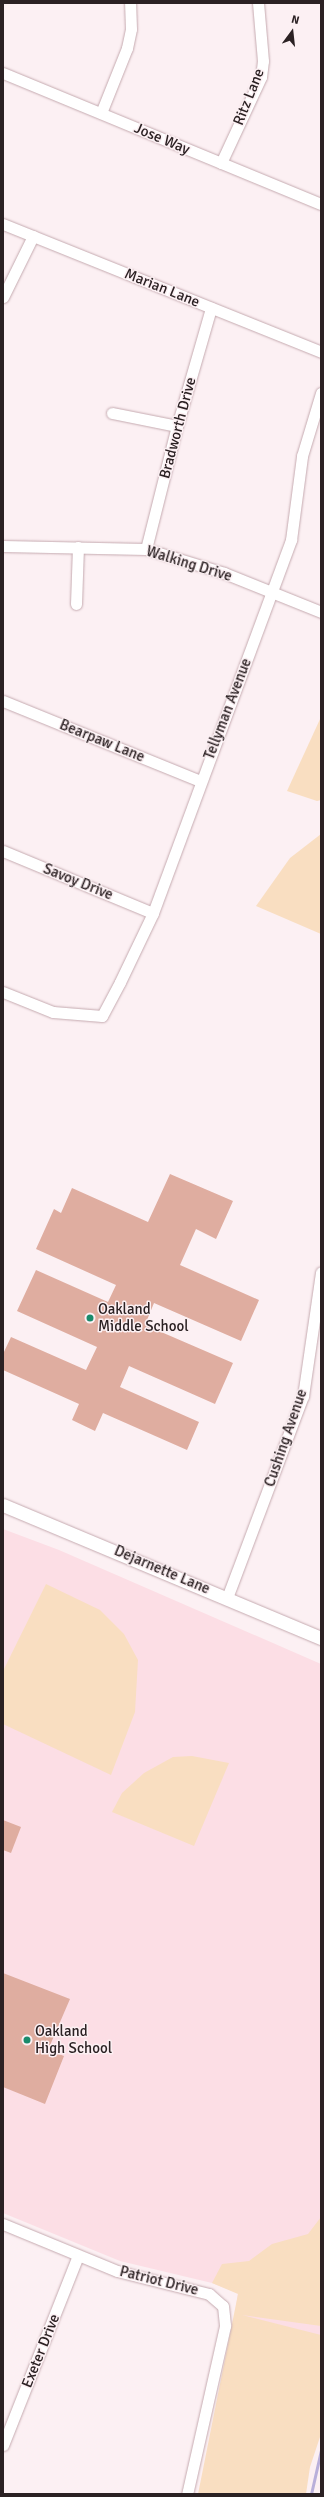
<!DOCTYPE html>
<html>
<head>
<meta charset="utf-8">
<style>
  body { margin:0 }
  #map { position:relative; width:324px; height:2497px; overflow:hidden; background:#fcf0f3; font-family:Signika,sans-serif }
  div>[style] { position:absolute }
  .built>* { inset:0; background:#fcdee5 }
  .green>* { inset:0; background:#f9dec1 }
  .stream>* { height:3px; margin:-1.5px; padding:0 1.5px; transform-origin:1.5px; border-radius:1.5px; background:#b9afda }
  .building>* { inset:0; background:#dfada0 }
  .roads { filter:drop-shadow(0 0 1px #c5aab0) drop-shadow(0 0 1px #c5aab0) }
  .minor>* { height:11px; margin:-5.5px; padding:0 5.5px; transform-origin:5.5px; border-radius:5.5px; background:#fff }
  .major>* { height:13px; margin:-6.5px; padding:0 6.5px; transform-origin:6.5px; border-radius:6.5px; background:#fff }
  .dots>* { width:11px; height:11px; translate:-50% -50%; box-sizing:border-box; border:2px solid #fcf0f3; border-radius:50% }
  span { translate:-50% -50%; white-space:nowrap; text-align:center; line-height:1.15; -webkit-text-stroke:3px #fcf0f3; paint-order:stroke }
  .street-label { font-size:15px; color:#2b2123 }
  .poi-label { font-size:15px; color:#2b2123 }
  .left { translate:0 -50%; text-align:left }
  .frame { position:absolute; inset:0; border:4px solid #2b2123; pointer-events:none }
  .north { position:absolute; left:272px; top:12px; width:40px; height:40px; -webkit-text-stroke:3px #fcf0f3; paint-order:stroke; rotate:15deg; font-size:11px; font-weight:700; line-height:16px; text-align:center; color:#2b2123 }
  .north::after { content:''; display:block; margin:auto; width:14px; height:18px; background:#2b2123; clip-path:polygon(50% 0,100% 100%,50% 72%,0 100%) }
</style>
</head>
<body>
<div id="map">
  <div class="built">
    <i style="clip-path:polygon(3px 1529px,59px 1550px,321px 1664px,321px 2384px,231px 2341px,238px 2293px,212px 2283px,120px 2261px,3px 2213px)"></i>
  </div>
  <div class="green">
    <i style="clip-path:polygon(321px 717px,321px 800px,317px 801px,287px 791px)"></i>
    <i style="clip-path:polygon(321px 834px,321px 934px,256px 906px,290px 858px)"></i>
    <i style="clip-path:polygon(46px 1584px,100px 1610px,124px 1634px,138px 1660px,135px 1712px,111px 1775px,3px 1724px,3px 1671px)"></i>
    <i style="clip-path:polygon(192px 1756px,229px 1763px,194px 1846px,112px 1812px,122px 1793px,144px 1773px,173px 1757px)"></i>
    <i style="clip-path:polygon(321px 2217px,321px 2326px,242px 2315px,321px 2335px,321px 2434px,310px 2467px,306px 2494px,198px 2494px,238px 2294px,212px 2283px,222px 2264px,249px 2261px,272px 2244px,308px 2234px)"></i>
  </div>
  <div class="stream">
    <i style="left:311px;top:2494px;width:45px;rotate:-77.2deg"></i>
  </div>
  <div class="building">
    <i style="clip-path:polygon(170px 1174px,233px 1201px,216px 1239px,196px 1229px,180px 1265px,259px 1300px,241px 1341px,154px 1303px,145px 1325px,233px 1363px,215px 1404px,129px 1366px,120px 1387px,199px 1422px,187px 1450px,103px 1413px,95px 1431px,72px 1420px,79px 1404px,3px 1370px,3px 1354px,11px 1337px,86px 1370px,97px 1347px,17px 1311px,36px 1270px,108px 1302px,116px 1285px,36px 1249px,54px 1209px,61px 1213px,72px 1188px,148px 1222px)"></i>
    <i style="clip-path:polygon(3px 1820px,21px 1827px,11px 1853px,3px 1850px)"></i>
    <i style="clip-path:polygon(3px 1973px,70px 1999px,48px 2050px,64px 2056px,45px 2104px,3px 2087px)"></i>
  </div>
  <div class="roads">
    <div class="minor">
      <i style="left:3px;top:73px;width:344px;rotate:22.4deg"></i>
      <i style="left:101px;top:113px;width:70px;rotate:-68.2deg"></i>
      <i style="left:127px;top:48px;width:19px;rotate:-78deg"></i>
      <i style="left:131px;top:29px;width:26px;rotate:-92deg"></i>
      <i style="left:221px;top:163px;width:95px;rotate:-65.1deg"></i>
      <i style="left:261px;top:77px;width:16px;rotate:-83deg"></i>
      <i style="left:263px;top:61px;width:58px;rotate:-94.9deg"></i>
      <i style="left:3px;top:224px;width:343px;rotate:21.9deg"></i>
      <i style="left:3px;top:297px;width:68px;rotate:-63.8deg"></i>
      <i style="left:112px;top:413px;width:66px;rotate:11.3deg"></i>
      <i style="left:3px;top:546px;width:143px;rotate:1.2deg"></i>
      <i style="left:146px;top:549px;width:82px;rotate:17.1deg"></i>
      <i style="left:224px;top:573px;width:105px;rotate:21.9deg"></i>
      <i style="left:146px;top:549px;width:127px;rotate:-75.9deg"></i>
      <i style="left:177px;top:426px;width:123px;rotate:-73.9deg"></i>
      <i style="left:76px;top:604px;width:57px;rotate:-88deg"></i>
      <i style="left:3px;top:701px;width:213px;rotate:22.1deg"></i>
      <i style="left:3px;top:851px;width:162px;rotate:22.5deg"></i>
      <i style="left:3px;top:992px;width:54px;rotate:21.8deg"></i>
      <i style="left:53px;top:1012px;width:49px;rotate:4.7deg"></i>
      <i style="left:102px;top:1016px;width:38px;rotate:-62deg"></i>
      <i style="left:120px;top:982px;width:76px;rotate:-64.4deg"></i>
      <i style="left:153px;top:913px;width:398px;rotate:-69.7deg"></i>
      <i style="left:291px;top:540px;width:85px;rotate:-82.5deg"></i>
      <i style="left:302px;top:456px;width:66px;rotate:-73.2deg"></i>
      <i style="left:227px;top:1598px;width:216px;rotate:-69.4deg"></i>
      <i style="left:303px;top:1396px;width:125px;rotate:-81.7deg"></i>
      <i style="left:3px;top:2224px;width:123px;rotate:22.4deg"></i>
      <i style="left:117px;top:2271px;width:95px;rotate:14deg"></i>
      <i style="left:209px;top:2294px;width:18px;rotate:41deg"></i>
      <i style="left:223px;top:2306px;width:20px;rotate:84deg"></i>
      <i style="left:225px;top:2326px;width:172px;rotate:102.7deg"></i>
      <i style="left:3px;top:2445px;width:203px;rotate:-68.4deg"></i>
    </div>
    <div class="major">
      <i style="left:3px;top:1505px;width:345px;rotate:22.7deg"></i>
    </div>
  </div>
  <div class="dots">
    <i style="left:90px;top:1318px;background:#1a8b6b"></i>
    <i style="left:27px;top:2040px;background:#1a8b6b"></i>
  </div>
  <div class="street-label">
    <span style="left:249px;top:97px;rotate:-68deg">Ritz Lane</span>
    <span style="left:162px;top:139px;rotate:23deg">Jose Way</span>
    <span style="left:162px;top:288px;rotate:22deg">Marian Lane</span>
    <span style="left:178px;top:428px;rotate:-75deg">Bradworth Drive</span>
    <span style="left:189px;top:564px;rotate:17deg">Walking Drive</span>
    <span style="left:228px;top:709px;rotate:-69deg">Tellyman Avenue</span>
    <span style="left:102px;top:741px;rotate:22deg">Bearpaw Lane</span>
    <span style="left:78px;top:882px;rotate:22deg">Savoy Drive</span>
    <span style="left:286px;top:1438px;rotate:-71deg">Cushing Avenue</span>
    <span style="left:162px;top:1570px;rotate:23deg">Dejarnette Lane</span>
    <span style="left:159px;top:2281px;rotate:14deg">Patriot Drive</span>
    <span style="left:41px;top:2351px;rotate:-68deg">Exeter Drive</span>
  </div>
  <div class="poi-label">
    <span class="left" style="left:98px;top:1318px">Oakland<br>Middle School</span>
    <span class="left" style="left:35px;top:2040px">Oakland<br>High School</span>
  </div>
  <div class="frame"></div>
  <div class="north">N</div>
</div>
</body>
</html>
